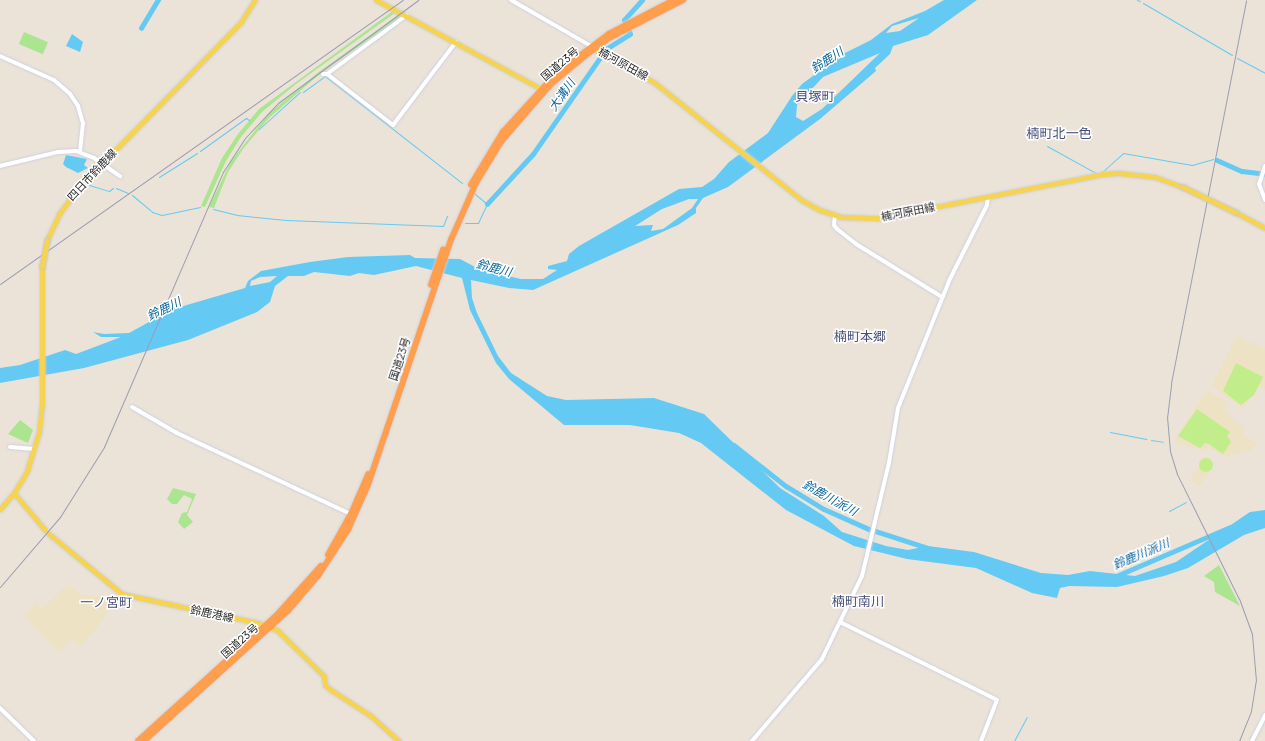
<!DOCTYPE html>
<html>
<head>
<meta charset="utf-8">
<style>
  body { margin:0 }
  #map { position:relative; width:1265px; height:741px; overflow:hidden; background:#ebe3d7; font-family:Manrope,"Noto Sans JP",sans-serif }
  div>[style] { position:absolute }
  .education>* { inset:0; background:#eee2c5; transform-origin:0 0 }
  .green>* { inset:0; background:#abe590; transform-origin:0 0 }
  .pitch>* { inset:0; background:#c1ed8b }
  .round { border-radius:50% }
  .water>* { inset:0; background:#64caf3 }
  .stream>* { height:1px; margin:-0.5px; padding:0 0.5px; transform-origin:0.5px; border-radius:0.5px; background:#64caf3 }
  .river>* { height:4.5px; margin:-2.25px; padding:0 2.25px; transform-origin:2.25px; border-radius:2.25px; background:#64caf3 }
  .roads { filter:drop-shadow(0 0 1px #cdd0e1) drop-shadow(0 0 1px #cdd0e1) }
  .minor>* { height:4px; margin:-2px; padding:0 2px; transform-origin:2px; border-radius:2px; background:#fff }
  .major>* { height:5px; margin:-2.5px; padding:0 2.5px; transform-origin:2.5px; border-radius:2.5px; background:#f6d451 }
  .highway>* { height:5.5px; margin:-2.75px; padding:0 2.75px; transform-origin:2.75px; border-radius:2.75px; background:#ff9f4e }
  .rail>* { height:1px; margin:-0.5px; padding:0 0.5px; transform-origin:0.5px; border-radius:0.5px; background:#9a9db3 }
  .bridges { filter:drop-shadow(0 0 1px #c7c7c7) drop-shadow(0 0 1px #c7c7c7) }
  .major-bridge>* { height:5px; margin:-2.5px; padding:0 2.5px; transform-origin:2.5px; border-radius:2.5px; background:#f6d451 }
  span { translate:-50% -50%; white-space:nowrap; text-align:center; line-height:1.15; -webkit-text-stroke:3px #fff; paint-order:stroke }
  .street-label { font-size:11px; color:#272727 }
  .water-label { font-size:12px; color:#07659b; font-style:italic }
  .quarter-label { font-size:13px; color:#464e79 }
</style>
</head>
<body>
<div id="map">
  <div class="education">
    <i style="clip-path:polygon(1237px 336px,1265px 349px,1265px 390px,1259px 387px,1243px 409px,1211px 386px)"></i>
    <i style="clip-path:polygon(1207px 390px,1229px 403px,1225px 410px,1231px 414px,1229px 416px,1246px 428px,1242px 434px,1257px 444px,1251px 450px,1225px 457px,1208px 447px,1205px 451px,1174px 443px,1175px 438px)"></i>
    <i style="left:1204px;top:456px;width:12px;height:28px;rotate:31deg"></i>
    <i style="clip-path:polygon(72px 586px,82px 595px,108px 598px,114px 602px,96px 630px,80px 647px,72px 639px,59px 652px,23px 616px,37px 602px,42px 609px,65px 587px)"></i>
  </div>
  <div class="green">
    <i style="clip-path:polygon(393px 11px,395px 13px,296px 84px,262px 112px,241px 137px,226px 161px,205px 207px,201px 206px,222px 158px,238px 134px,259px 109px)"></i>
    <i style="clip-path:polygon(399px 15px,401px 17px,322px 72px,269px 118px,243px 149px,228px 172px,214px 208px,209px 207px,231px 161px,268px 114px,320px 71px)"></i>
    <i style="left:24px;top:32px;width:26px;height:13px;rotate:23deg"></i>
    <i style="clip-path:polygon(20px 420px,33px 430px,28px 443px,8px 434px)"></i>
    <i style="clip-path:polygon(173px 488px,196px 494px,187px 515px,193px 522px,184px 529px,178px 522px,182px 513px,187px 512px,192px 499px,184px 495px,177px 504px,172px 504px,167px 499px)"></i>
    <i style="clip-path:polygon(1219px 565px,1240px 606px,1215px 592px,1214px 582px,1204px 576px)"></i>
  </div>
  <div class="pitch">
    <i style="clip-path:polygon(1236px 363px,1263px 377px,1254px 395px,1241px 405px,1223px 391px)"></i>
    <i style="clip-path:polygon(1197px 409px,1230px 432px,1227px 436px,1231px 442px,1223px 454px,1209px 444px,1205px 443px,1200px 448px,1178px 436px)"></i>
    <i class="round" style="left:1199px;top:458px;width:14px;height:14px"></i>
  </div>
  <div class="water">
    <i style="clip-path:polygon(evenodd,944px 0,977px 0,928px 35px,893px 46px,890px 54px,875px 68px,876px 71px,820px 119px,728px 187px,703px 198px,696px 208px,696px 213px,678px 225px,533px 290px,509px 288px,471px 280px,472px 298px,477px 313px,498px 356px,511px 373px,547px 396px,566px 400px,654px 398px,704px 414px,780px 488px,824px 516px,842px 532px,886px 546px,908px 550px,928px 546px,974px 552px,1041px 573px,1068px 575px,1090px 571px,1135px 576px,1176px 562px,1250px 512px,1265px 510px,1265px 528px,1244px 535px,1188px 568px,1164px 576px,1117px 587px,1069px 586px,1060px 588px,1057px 598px,1032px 593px,976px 568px,907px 559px,854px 546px,786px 510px,701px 443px,679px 433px,630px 425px,564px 425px,509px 379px,496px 363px,470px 310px,462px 278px,416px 266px,374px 275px,359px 273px,350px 276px,314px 272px,304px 276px,288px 276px,275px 286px,270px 302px,257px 312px,188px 340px,84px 368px,0 383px,0 368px,20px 365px,65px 350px,76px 354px,121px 337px,101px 337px,93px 332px,104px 334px,129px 333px,173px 309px,245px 288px,248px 281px,261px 271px,310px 262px,348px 257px,410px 255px,415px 258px,460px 259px,479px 269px,521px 279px,543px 279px,557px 270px,548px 269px,548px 266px,567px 261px,569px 254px,579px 246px,679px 189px,702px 187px,714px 179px,729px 162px,768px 133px,792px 96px,802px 84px,843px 54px,871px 40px,892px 24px,925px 11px,944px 0,919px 18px,900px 31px,886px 33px,892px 26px,919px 18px,944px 0,880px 53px,822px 109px,803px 121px,796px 117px,797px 105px,823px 77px,880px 53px,944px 0,689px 199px,698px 199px,692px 208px,663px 229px,651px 231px,653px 225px,635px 226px,662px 209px,689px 199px,944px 0,277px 276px,270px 282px,250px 286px,251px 281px,260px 277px,277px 276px)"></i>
    <i style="clip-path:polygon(72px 34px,83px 42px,80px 52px,66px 46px)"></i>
    <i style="clip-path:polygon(66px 155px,87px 159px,84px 165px,88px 168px,78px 173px,66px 167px,63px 164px)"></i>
  </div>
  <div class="stream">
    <i style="left:1137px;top:0;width:3px;rotate:18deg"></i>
    <i style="left:1143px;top:3px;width:103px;rotate:30.3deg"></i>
    <i style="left:1237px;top:58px;width:32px;rotate:28deg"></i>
    <i style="left:303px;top:92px;width:27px;rotate:-36deg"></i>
    <i style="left:325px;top:76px;width:174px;rotate:38deg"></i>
    <i style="left:259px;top:129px;width:55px;rotate:-42.1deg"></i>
    <i style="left:1047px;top:146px;width:56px;rotate:28.9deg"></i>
    <i style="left:200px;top:151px;width:57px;rotate:-35.7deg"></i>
    <i style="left:246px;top:118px;width:4px;rotate:34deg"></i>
    <i style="left:1102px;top:172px;width:28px;rotate:-42deg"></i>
    <i style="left:1123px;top:153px;width:70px;rotate:9.9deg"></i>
    <i style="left:1192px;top:165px;width:22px;rotate:-16deg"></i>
    <i style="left:159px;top:177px;width:45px;rotate:-32.3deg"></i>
    <i style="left:89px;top:185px;width:21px;rotate:17deg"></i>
    <i style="left:109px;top:191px;width:5px;rotate:-37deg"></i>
    <i style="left:116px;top:188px;width:13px;rotate:23deg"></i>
    <i style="left:132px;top:195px;width:26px;rotate:40deg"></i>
    <i style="left:152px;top:212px;width:10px;rotate:17deg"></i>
    <i style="left:162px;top:215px;width:39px;rotate:-12deg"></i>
    <i style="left:213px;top:209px;width:25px;rotate:14deg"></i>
    <i style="left:237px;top:215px;width:49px;rotate:5.8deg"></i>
    <i style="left:286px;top:220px;width:157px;rotate:2.2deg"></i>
    <i style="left:443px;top:226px;width:11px;rotate:-68deg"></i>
    <i style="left:465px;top:223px;width:13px"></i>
    <i style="left:478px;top:223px;width:21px;rotate:-65deg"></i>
    <i style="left:487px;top:204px;width:17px;rotate:-140deg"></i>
    <i style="left:1110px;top:432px;width:37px;rotate:11deg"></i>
    <i style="left:1151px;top:440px;width:12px;rotate:9deg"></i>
    <i style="left:1169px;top:511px;width:19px;rotate:-28deg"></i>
    <i style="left:1014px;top:741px;width:27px;rotate:-62deg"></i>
  </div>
  <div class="river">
    <i style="left:141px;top:28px;width:33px;rotate:-59deg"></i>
    <i style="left:1217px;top:160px;width:27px;rotate:24deg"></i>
    <i style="left:1242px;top:171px;width:23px;rotate:7deg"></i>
    <i style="left:487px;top:204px;width:68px;rotate:-47.4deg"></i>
    <i style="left:533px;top:154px;width:128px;rotate:-55.2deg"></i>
    <i style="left:606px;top:49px;width:28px;rotate:-32deg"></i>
    <i style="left:630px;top:34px;width:15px;rotate:-113deg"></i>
    <i style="left:624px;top:20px;width:27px;rotate:-48deg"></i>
    <i style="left:734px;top:445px;width:66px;rotate:38.3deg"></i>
    <i style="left:786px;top:486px;width:44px;rotate:31.2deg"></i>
    <i style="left:824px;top:509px;width:49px;rotate:24deg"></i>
    <i style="left:869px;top:529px;width:62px;rotate:17.9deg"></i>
    <i style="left:1114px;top:577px;width:126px;rotate:-23.3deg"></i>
  </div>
  <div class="roads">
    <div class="minor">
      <i style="left:511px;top:0;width:92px;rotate:29.9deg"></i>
      <i style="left:0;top:56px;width:59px;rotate:24deg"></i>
      <i style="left:54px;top:80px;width:21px;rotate:41deg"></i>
      <i style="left:70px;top:94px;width:14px;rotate:56deg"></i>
      <i style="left:78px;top:106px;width:18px;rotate:74deg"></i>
      <i style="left:83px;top:123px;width:29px;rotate:96deg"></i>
      <i style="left:323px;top:74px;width:4px"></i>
      <i style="left:327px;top:74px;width:99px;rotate:-36.4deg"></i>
      <i style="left:327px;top:74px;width:83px;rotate:37.7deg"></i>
      <i style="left:393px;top:125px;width:104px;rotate:-52.8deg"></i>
      <i style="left:0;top:166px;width:60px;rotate:-13.6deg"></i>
      <i style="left:58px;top:152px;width:18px;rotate:-3deg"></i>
      <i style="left:76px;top:151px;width:19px;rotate:21deg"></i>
      <i style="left:94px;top:158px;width:32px;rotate:35deg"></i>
      <i style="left:1265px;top:166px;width:19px;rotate:108deg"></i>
      <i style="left:1259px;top:184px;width:17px;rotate:69deg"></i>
      <i style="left:835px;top:215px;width:10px;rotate:96deg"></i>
      <i style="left:834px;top:225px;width:5px;rotate:53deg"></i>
      <i style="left:837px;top:229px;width:24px;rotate:38deg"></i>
      <i style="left:856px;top:244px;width:101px;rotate:31.6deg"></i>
      <i style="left:132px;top:407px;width:52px;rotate:30deg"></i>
      <i style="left:177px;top:433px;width:194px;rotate:25deg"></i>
      <i style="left:10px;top:447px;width:25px;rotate:5deg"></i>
      <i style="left:840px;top:622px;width:175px;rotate:26.4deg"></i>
      <i style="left:997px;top:700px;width:44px;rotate:111.3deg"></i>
      <i style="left:0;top:708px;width:47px;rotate:44.1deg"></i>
      <i style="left:752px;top:741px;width:108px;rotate:-49.5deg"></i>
      <i style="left:822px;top:659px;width:92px;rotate:-64.3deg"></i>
      <i style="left:862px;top:576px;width:116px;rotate:-76.6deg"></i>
      <i style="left:889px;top:463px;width:56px;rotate:-80.7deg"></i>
      <i style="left:898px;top:408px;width:137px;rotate:-68.1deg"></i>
      <i style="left:949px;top:281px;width:85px;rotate:-63.4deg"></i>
      <i style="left:987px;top:205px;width:8px;rotate:-83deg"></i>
      <i style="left:1252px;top:741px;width:29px;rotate:-63deg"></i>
    </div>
    <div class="major">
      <i style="left:376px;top:0;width:187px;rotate:28.3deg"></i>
      <i style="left:593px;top:48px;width:71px;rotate:29.4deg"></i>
      <i style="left:655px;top:83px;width:189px;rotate:38.6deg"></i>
      <i style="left:803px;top:201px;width:19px;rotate:28deg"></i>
      <i style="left:820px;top:210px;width:22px;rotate:18deg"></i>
      <i style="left:841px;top:217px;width:38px;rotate:2deg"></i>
      <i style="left:879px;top:218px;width:228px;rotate:-11.1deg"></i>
      <i style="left:1103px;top:174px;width:15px;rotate:-4deg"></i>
      <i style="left:1118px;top:173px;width:37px;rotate:6deg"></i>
      <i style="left:1155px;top:177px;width:30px;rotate:20deg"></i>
      <i style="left:1235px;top:212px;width:34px;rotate:28deg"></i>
      <i style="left:47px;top:240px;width:29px;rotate:-65deg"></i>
      <i style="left:59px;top:214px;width:32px;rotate:-54deg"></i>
      <i style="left:78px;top:188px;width:233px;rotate:-45.5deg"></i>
      <i style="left:241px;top:22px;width:26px;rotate:-58deg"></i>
      <i style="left:14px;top:493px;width:48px;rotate:50deg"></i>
      <i style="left:0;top:509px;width:21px;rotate:-49deg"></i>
      <i style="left:14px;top:493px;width:26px;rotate:-59deg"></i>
      <i style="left:27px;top:471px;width:41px;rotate:-72.9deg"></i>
      <i style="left:39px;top:432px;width:28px;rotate:-84deg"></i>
      <i style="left:42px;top:404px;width:138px;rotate:-90deg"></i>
      <i style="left:49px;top:534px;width:94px;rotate:39.4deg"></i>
      <i style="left:122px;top:594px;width:139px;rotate:12deg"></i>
      <i style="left:258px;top:623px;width:20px;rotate:20deg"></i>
      <i style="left:277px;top:630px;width:66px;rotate:44.4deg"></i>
      <i style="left:324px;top:676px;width:9px;rotate:84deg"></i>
      <i style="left:325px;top:685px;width:8px;rotate:40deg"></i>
      <i style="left:331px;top:690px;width:48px;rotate:33deg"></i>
      <i style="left:371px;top:716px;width:38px;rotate:42deg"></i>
    </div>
    <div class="highway">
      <i style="left:471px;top:185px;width:62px;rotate:-58.9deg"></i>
      <i style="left:503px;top:132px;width:79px;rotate:-47.6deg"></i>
      <i style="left:556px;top:74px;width:66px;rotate:-37deg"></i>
      <i style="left:609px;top:34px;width:73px;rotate:-27.6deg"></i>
      <i style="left:431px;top:285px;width:37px;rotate:-71deg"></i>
      <i style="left:328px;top:555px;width:47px;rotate:-60.7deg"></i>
      <i style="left:351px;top:514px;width:43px;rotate:-66.4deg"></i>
      <i style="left:138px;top:741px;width:186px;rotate:-42.2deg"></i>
      <i style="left:276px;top:616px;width:67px;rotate:-48deg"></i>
      <i style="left:144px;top:741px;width:194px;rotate:-42.1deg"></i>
      <i style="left:288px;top:611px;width:46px;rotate:-49.4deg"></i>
      <i style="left:318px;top:576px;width:55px;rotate:-56.9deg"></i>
      <i style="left:348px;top:530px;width:49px;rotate:-66deg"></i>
      <i style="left:368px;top:485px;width:259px;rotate:-71.3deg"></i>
      <i style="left:451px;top:240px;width:62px;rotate:-66.3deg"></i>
      <i style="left:476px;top:183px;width:48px;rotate:-58.6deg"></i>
      <i style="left:501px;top:142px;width:75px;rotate:-49.3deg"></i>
      <i style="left:550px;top:85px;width:52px;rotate:-39.5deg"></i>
      <i style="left:590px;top:52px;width:26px;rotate:-36deg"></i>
      <i style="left:611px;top:37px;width:81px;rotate:-27.2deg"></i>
    </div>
  </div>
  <div class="rail">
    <i style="left:0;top:284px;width:493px;rotate:-35.2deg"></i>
    <i style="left:0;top:587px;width:92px;rotate:-49.4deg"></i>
    <i style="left:60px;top:517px;width:83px;rotate:-57.8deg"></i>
    <i style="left:104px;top:447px;width:300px;rotate:-66.6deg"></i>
    <i style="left:223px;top:172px;width:40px;rotate:-57.1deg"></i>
    <i style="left:245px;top:138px;width:48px;rotate:-46.7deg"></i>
    <i style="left:278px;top:103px;width:174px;rotate:-36.3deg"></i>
    <i style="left:1239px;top:741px;width:32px;rotate:-68deg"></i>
    <i style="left:1251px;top:711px;width:30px;rotate:-81deg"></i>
    <i style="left:1256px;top:681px;width:47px;rotate:-94.9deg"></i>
    <i style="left:1252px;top:634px;width:37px;rotate:-110deg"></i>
    <i style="left:1239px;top:599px;width:140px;rotate:-116.4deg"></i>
    <i style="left:1177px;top:474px;width:24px;rotate:-107deg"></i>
    <i style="left:1170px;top:451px;width:33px;rotate:-95deg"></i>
    <i style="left:1167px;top:418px;width:35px;rotate:-83deg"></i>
    <i style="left:1171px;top:383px;width:390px;rotate:-78.9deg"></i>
  </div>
  <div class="bridges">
    <div class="major-bridge">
      <i style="left:1183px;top:187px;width:58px;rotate:25.7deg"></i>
      <i style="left:42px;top:266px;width:26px;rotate:-79deg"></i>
    </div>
  </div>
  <div class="street-label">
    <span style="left:560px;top:64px;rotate:-40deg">国道23号</span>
    <span style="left:623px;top:64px;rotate:29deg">楠河原田線</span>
    <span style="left:92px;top:175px;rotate:-47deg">四日市鈴鹿線</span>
    <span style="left:908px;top:212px;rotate:-11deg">楠河原田線</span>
    <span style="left:400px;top:359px;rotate:-72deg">国道23号</span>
    <span style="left:212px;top:614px;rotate:12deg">鈴鹿港線</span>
    <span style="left:240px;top:641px;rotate:-42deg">国道23号</span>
  </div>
  <div class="water-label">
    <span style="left:827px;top:60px;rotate:-33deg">鈴鹿川</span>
    <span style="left:562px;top:95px;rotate:-55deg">大溝川</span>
    <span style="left:494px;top:268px;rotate:14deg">鈴鹿川</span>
    <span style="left:164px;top:309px;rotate:-26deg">鈴鹿川</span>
    <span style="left:830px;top:498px;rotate:29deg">鈴鹿川派川</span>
    <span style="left:1141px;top:554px;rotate:-23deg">鈴鹿川派川</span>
  </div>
  <div class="quarter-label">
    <span style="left:815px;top:96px">貝塚町</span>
    <span style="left:1059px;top:133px">楠町北一色</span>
    <span style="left:860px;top:336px">楠町本郷</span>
    <span style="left:858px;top:601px">楠町南川</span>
    <span style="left:106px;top:602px">一ノ宮町</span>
  </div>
</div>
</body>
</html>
